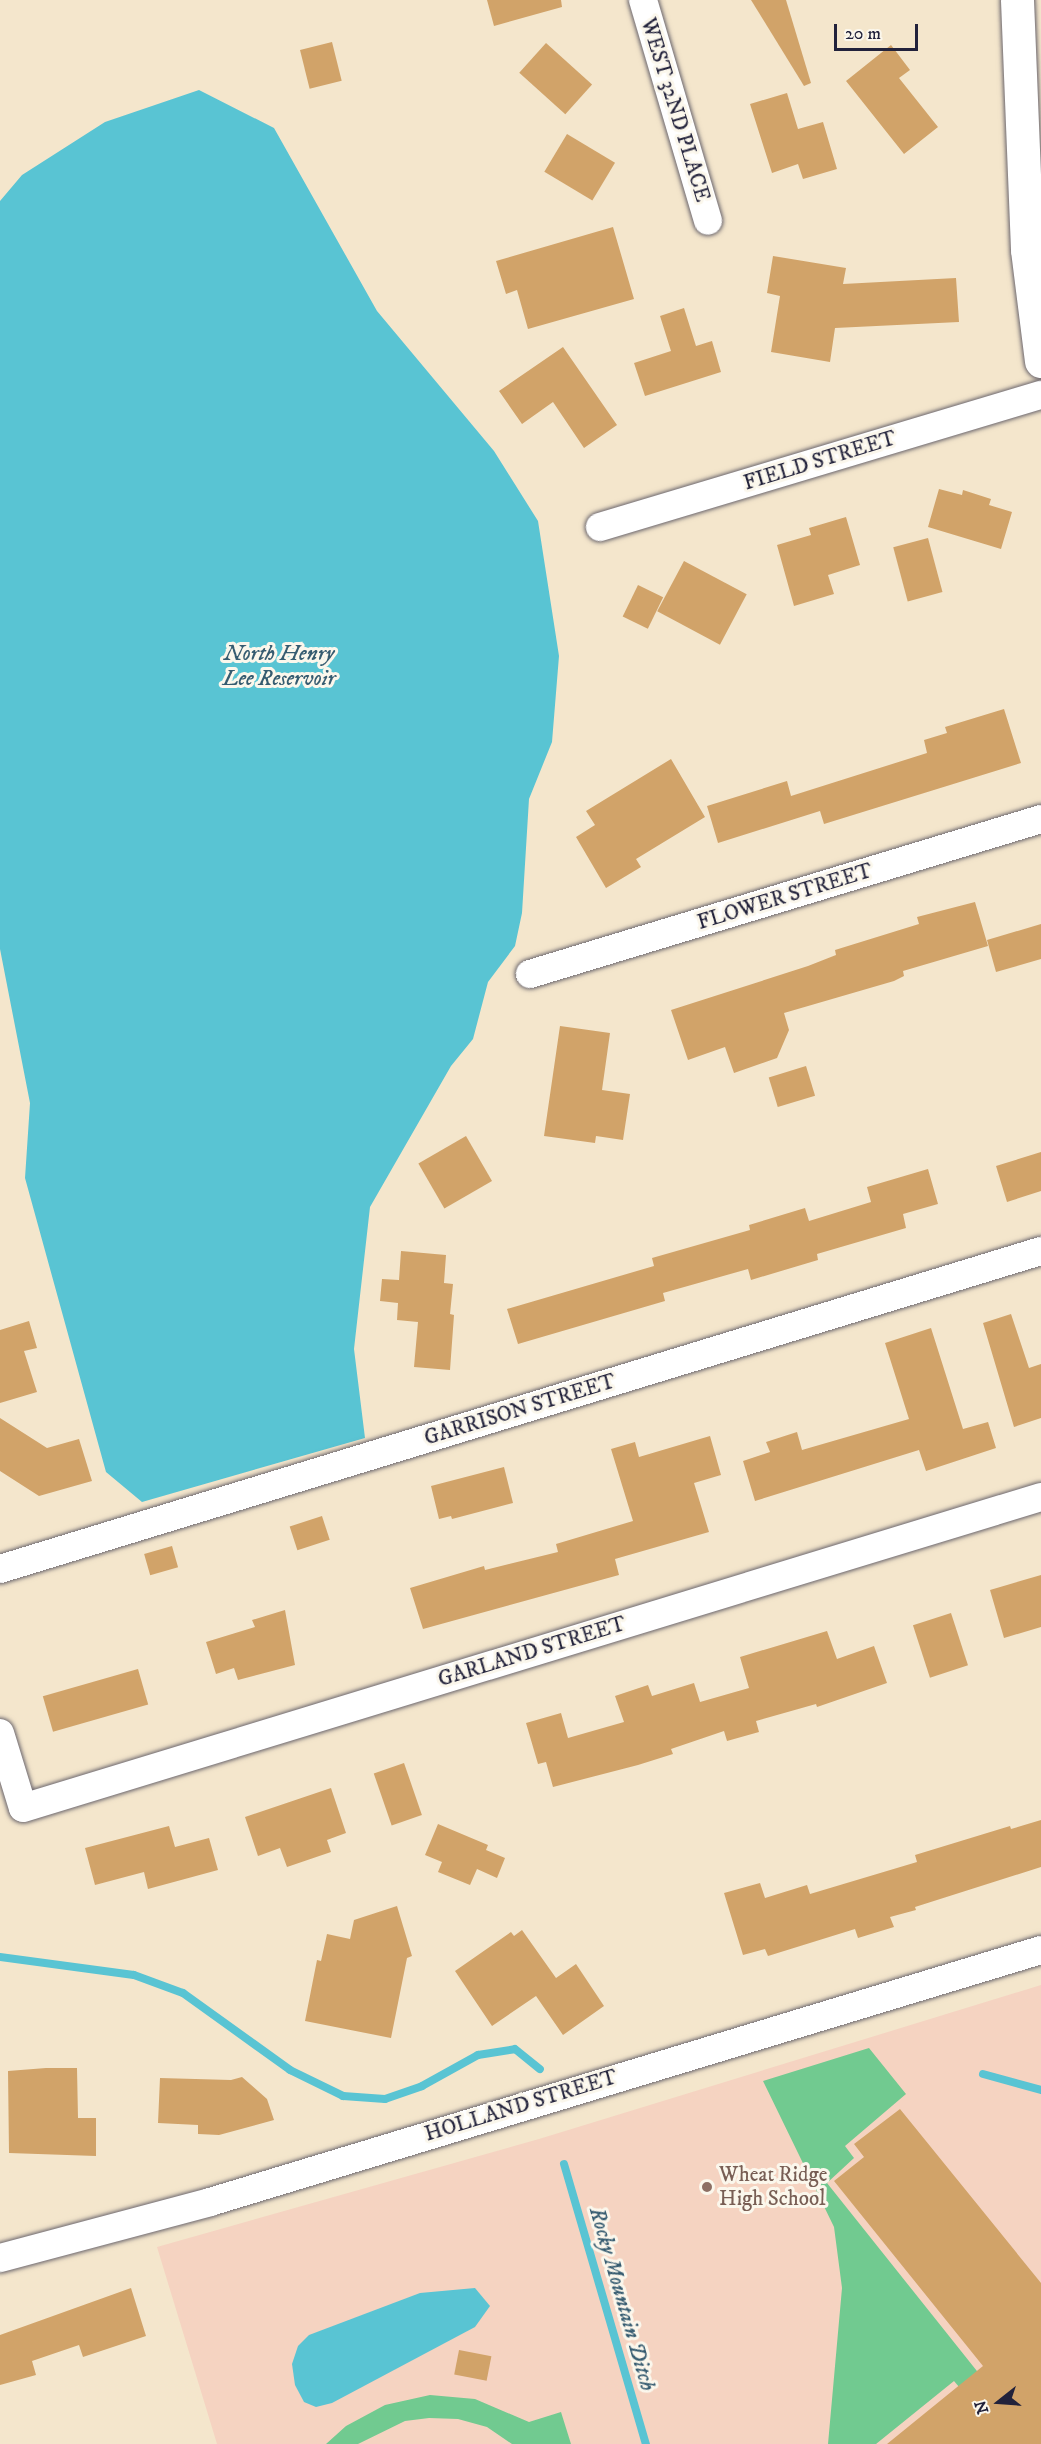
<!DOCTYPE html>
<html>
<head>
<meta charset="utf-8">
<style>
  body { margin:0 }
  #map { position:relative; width:1041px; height:2444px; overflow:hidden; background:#f4e6cc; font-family:"IM FELL DW Pica",serif }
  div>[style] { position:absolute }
  .built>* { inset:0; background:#f5d3c1 }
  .green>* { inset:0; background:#71ca90 }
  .water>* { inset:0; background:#59c4d3 }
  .stream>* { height:8px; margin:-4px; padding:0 4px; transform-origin:4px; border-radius:4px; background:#59c4d3 }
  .building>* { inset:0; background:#d1a369; transform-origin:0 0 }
  .roads { filter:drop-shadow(0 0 2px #6c676e) drop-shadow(0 0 2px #6c676e) }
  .minor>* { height:28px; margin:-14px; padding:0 14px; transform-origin:14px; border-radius:14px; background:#fff }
  .tertiary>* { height:33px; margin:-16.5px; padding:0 16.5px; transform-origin:16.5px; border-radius:16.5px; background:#fff }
  .dots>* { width:16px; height:16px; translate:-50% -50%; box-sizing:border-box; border:3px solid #fbf7ec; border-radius:50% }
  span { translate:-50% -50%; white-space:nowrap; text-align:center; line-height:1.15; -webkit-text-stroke:6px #fbf7ec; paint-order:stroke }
  .street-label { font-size:21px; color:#22223b }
  .education-label { font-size:21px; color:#785e54 }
  .left { translate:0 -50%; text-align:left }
  .water-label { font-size:22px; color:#355b70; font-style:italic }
  .north { position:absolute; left:969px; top:2372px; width:60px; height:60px; -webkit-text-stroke:4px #fbf7ec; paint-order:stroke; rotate:253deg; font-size:16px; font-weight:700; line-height:24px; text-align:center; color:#22223b }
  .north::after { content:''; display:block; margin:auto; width:21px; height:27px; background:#22223b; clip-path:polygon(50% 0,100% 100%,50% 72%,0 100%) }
  .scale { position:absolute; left:834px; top:24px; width:84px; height:27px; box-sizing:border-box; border:3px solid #22223b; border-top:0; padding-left:8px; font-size:18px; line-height:21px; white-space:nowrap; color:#22223b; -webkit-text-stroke:4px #fbf7ec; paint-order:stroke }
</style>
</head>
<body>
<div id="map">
  <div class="built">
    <i style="clip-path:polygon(1041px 1985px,1041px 2444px,217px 2444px,157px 2247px,539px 2139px)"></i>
  </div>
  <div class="green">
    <i style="clip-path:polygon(869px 2048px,906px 2094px,845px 2146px,854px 2158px,827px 2183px,1016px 2420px,999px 2434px,954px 2381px,876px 2444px,828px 2444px,842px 2288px,834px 2227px,763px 2081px)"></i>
    <i style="clip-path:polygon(430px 2395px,475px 2399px,529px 2422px,561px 2412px,571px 2444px,512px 2444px,487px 2427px,458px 2419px,429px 2418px,405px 2421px,358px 2444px,326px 2444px,346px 2426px,385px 2405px)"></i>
  </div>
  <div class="water">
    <i style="clip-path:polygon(199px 90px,274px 128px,377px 311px,494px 451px,538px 521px,559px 656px,552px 742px,529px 799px,522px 913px,515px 946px,488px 982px,473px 1039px,451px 1066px,370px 1207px,354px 1349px,365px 1438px,142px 1502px,106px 1472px,25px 1178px,30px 1103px,0 949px,0 201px,22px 175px,105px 122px)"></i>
    <i style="clip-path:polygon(475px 2288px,490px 2306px,475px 2327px,332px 2403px,316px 2407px,304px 2402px,295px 2385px,292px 2364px,298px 2346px,309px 2335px,420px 2293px)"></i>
  </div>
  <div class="stream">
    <i style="left:0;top:1957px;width:135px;rotate:7.7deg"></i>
    <i style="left:134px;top:1975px;width:52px;rotate:20.2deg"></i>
    <i style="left:183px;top:1993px;width:132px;rotate:35.7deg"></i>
    <i style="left:290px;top:2070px;width:59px;rotate:26.1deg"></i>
    <i style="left:343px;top:2096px;width:42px;rotate:4.1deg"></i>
    <i style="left:385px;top:2099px;width:39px;rotate:-19deg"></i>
    <i style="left:422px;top:2086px;width:64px;rotate:-29deg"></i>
    <i style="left:478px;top:2055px;width:37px;rotate:-9deg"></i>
    <i style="left:515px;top:2049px;width:32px;rotate:39deg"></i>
    <i style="left:983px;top:2074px;width:60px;rotate:15.4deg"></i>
    <i style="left:564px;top:2164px;width:292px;rotate:73.7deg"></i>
  </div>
  <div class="building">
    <i style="clip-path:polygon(487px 0,561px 0,562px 7px,494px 26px)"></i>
    <i style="clip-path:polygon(751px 0,786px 0,811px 83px,804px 86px)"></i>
    <i style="left:332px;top:42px;width:40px;height:33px;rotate:76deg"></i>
    <i style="left:546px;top:43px;width:62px;height:40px;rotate:42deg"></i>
    <i style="clip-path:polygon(891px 45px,910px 70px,899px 78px,938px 127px,904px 154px,846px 81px)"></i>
    <i style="clip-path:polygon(787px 93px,798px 129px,823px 122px,837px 169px,803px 179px,798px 164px,772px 173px,750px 104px)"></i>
    <i style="left:567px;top:134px;width:56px;height:44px;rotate:31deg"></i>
    <i style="clip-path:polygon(613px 227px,634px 299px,528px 329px,517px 290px,506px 294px,496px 261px)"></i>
    <i style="clip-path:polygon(773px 256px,846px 268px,843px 284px,956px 278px,959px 322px,835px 328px,830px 362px,771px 352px,780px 296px,767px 293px)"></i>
    <i style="clip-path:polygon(684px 308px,696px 346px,712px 341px,721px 372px,645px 396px,634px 363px,671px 351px,660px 316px)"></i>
    <i style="clip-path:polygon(563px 347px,617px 425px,584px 448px,553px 402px,522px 424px,499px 391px)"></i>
    <i style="clip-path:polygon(939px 489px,962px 495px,963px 490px,991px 499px,989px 505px,1012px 512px,1001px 549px,928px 527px)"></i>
    <i style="clip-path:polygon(846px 517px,860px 565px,828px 575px,834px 594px,794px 606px,777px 545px,811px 535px,809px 528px)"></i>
    <i style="left:928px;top:538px;width:56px;height:36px;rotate:75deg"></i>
    <i style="left:684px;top:561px;width:71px;height:57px;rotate:28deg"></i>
    <i style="left:638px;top:585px;width:28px;height:35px;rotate:26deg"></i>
    <i style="clip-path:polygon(1004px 709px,1021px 763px,824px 824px,820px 811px,718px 843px,707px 806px,787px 781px,791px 796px,927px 753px,924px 740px,947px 733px,945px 727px)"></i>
    <i style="clip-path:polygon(671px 759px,705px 817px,636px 859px,641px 867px,606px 888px,576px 837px,595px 825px,586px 811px)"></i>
    <i style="clip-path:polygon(975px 902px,988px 946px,903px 971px,904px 976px,894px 981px,784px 1013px,789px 1030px,777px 1058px,734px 1073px,725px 1047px,688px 1060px,671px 1010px,808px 966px,836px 955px,835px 950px,919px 924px,917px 917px)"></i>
    <i style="clip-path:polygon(1041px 924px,1041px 959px,996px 972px,987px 940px)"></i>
    <i style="clip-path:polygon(560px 1026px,610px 1033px,602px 1090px,630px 1094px,623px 1140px,596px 1136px,595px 1143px,544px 1136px)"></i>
    <i style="left:806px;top:1066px;width:31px;height:39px;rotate:73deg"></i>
    <i style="left:466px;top:1136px;width:52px;height:55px;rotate:60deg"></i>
    <i style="clip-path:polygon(1041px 1152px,1041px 1191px,1007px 1202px,996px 1166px)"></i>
    <i style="clip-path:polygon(928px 1169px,938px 1204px,903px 1214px,906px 1228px,817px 1254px,818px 1260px,751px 1280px,748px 1269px,663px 1293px,665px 1301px,518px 1344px,507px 1309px,654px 1266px,652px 1258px,750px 1230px,749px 1225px,805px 1208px,809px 1221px,871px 1202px,867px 1187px)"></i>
    <i style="clip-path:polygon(401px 1251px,446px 1255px,444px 1283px,453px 1284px,450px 1314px,454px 1315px,450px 1370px,414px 1367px,418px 1322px,397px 1320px,398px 1303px,380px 1301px,382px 1279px,399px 1280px)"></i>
    <i style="clip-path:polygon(1011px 1314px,1029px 1368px,1041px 1364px,1041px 1418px,1014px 1427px,983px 1323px)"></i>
    <i style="clip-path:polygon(29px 1321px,37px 1348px,24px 1351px,37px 1392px,0 1403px,0 1330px)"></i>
    <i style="clip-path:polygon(931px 1328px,963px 1429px,988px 1422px,996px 1448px,926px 1471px,919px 1450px,755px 1501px,743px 1461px,770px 1452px,766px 1442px,797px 1432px,802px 1450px,909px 1419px,885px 1343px)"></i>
    <i style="clip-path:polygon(0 1418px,47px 1448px,79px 1439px,92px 1481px,39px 1496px,0 1471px)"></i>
    <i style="clip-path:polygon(710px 1436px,721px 1475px,694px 1483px,709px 1532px,615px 1559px,619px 1575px,423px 1629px,410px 1588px,484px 1566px,485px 1570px,558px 1552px,556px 1544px,633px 1521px,611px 1449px,635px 1442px,639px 1457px)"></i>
    <i style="clip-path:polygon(504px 1467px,513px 1503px,452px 1519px,451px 1516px,439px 1519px,431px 1486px)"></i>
    <i style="left:322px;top:1516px;width:25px;height:34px;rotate:72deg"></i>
    <i style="left:172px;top:1546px;width:22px;height:29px;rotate:74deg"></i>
    <i style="clip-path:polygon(1041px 1575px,1041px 1627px,1004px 1638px,990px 1590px)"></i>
    <i style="clip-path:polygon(285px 1610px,295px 1665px,238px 1680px,234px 1668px,216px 1674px,206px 1642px,255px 1627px,252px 1620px)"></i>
    <i style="left:951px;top:1613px;width:55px;height:40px;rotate:72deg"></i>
    <i style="clip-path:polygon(827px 1631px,837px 1659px,874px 1646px,887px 1683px,817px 1707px,816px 1704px,756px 1721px,759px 1732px,727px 1741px,724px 1731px,671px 1749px,673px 1754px,638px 1765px,553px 1787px,546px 1762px,538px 1764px,526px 1723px,561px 1713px,568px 1738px,624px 1722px,615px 1696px,648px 1685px,652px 1696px,694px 1683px,700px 1702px,749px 1688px,740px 1657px)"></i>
    <i style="left:138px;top:1669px;width:37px;height:99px;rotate:74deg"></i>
    <i style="left:404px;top:1763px;width:55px;height:32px;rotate:71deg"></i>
    <i style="clip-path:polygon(331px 1788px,346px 1833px,327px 1840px,331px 1852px,287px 1867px,280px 1848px,258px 1856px,245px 1817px)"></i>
    <i style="clip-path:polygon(1041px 1820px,1041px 1867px,915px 1907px,916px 1910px,890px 1917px,894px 1927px,858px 1938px,855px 1929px,768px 1956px,765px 1949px,743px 1955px,724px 1893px,760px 1883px,765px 1898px,807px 1885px,810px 1894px,917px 1862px,915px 1855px,1010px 1826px,1011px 1829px)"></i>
    <i style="clip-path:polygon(438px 1824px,488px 1845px,486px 1850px,505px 1858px,497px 1878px,477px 1869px,470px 1885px,438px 1872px,442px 1862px,425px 1855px)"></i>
    <i style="clip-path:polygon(169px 1826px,175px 1847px,209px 1838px,218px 1870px,148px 1889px,144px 1872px,95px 1885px,85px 1848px)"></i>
    <i style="clip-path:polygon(397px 1906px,412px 1956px,407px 1958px,391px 2038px,305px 2021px,317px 1960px,321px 1961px,327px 1934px,350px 1939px,354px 1920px)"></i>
    <i style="clip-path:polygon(522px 1930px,556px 1978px,576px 1964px,604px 2006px,563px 2035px,536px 1996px,492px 2026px,455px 1971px,511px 1932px,514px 1936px)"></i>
    <i style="clip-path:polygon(46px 2068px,77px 2068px,78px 2118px,96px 2118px,96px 2156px,9px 2153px,8px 2071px)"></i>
    <i style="clip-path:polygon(242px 2077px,267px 2099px,274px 2120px,219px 2135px,198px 2134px,198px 2125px,158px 2123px,160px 2078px,231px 2080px)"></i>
    <i style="clip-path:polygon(900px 2109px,1041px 2283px,1041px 2444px,887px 2444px,983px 2366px,834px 2181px,864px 2157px,854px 2144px)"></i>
    <i style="clip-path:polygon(131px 2288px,146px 2336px,83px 2357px,79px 2345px,32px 2361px,36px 2375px,0 2385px,0 2335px)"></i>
    <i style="left:459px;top:2350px;width:33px;height:25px;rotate:11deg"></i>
  </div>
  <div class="roads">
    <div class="minor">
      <i style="left:643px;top:0;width:230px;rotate:73.6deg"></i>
      <i style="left:600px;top:527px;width:460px;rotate:-16.7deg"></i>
      <i style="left:530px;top:974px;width:534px;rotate:-16.87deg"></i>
      <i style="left:0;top:1569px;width:1088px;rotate:-16.99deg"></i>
      <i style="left:0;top:1733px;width:78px;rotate:73deg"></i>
      <i style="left:23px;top:1808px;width:1064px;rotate:-16.99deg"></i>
      <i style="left:0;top:2258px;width:217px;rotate:-14.9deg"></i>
      <i style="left:210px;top:2202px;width:868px;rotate:-16.87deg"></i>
    </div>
    <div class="tertiary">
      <i style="left:1017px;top:0;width:250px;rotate:87.7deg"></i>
      <i style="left:1027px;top:250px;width:112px;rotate:82.8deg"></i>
    </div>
  </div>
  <div class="dots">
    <i style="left:707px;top:2187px;background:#8d6e63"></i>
  </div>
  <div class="street-label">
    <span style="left:675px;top:110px;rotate:73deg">WEST 32ND PLACE</span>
    <span style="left:820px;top:461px;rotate:-17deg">FIELD STREET</span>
    <span style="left:785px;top:897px;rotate:-17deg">FLOWER STREET</span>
    <span style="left:520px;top:1410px;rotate:-17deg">GARRISON STREET</span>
    <span style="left:532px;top:1652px;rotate:-17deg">GARLAND STREET</span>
    <span style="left:521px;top:2106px;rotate:-17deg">HOLLAND STREET</span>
  </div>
  <div class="education-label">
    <span class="left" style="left:719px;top:2187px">Wheat Ridge<br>High School</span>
  </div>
  <div class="water-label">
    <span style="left:279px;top:666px">North Henry<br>Lee Reservoir</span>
    <span style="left:622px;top:2299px;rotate:74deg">Rocky Mountain Ditch</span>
  </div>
  <div class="north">N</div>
  <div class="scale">20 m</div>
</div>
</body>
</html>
